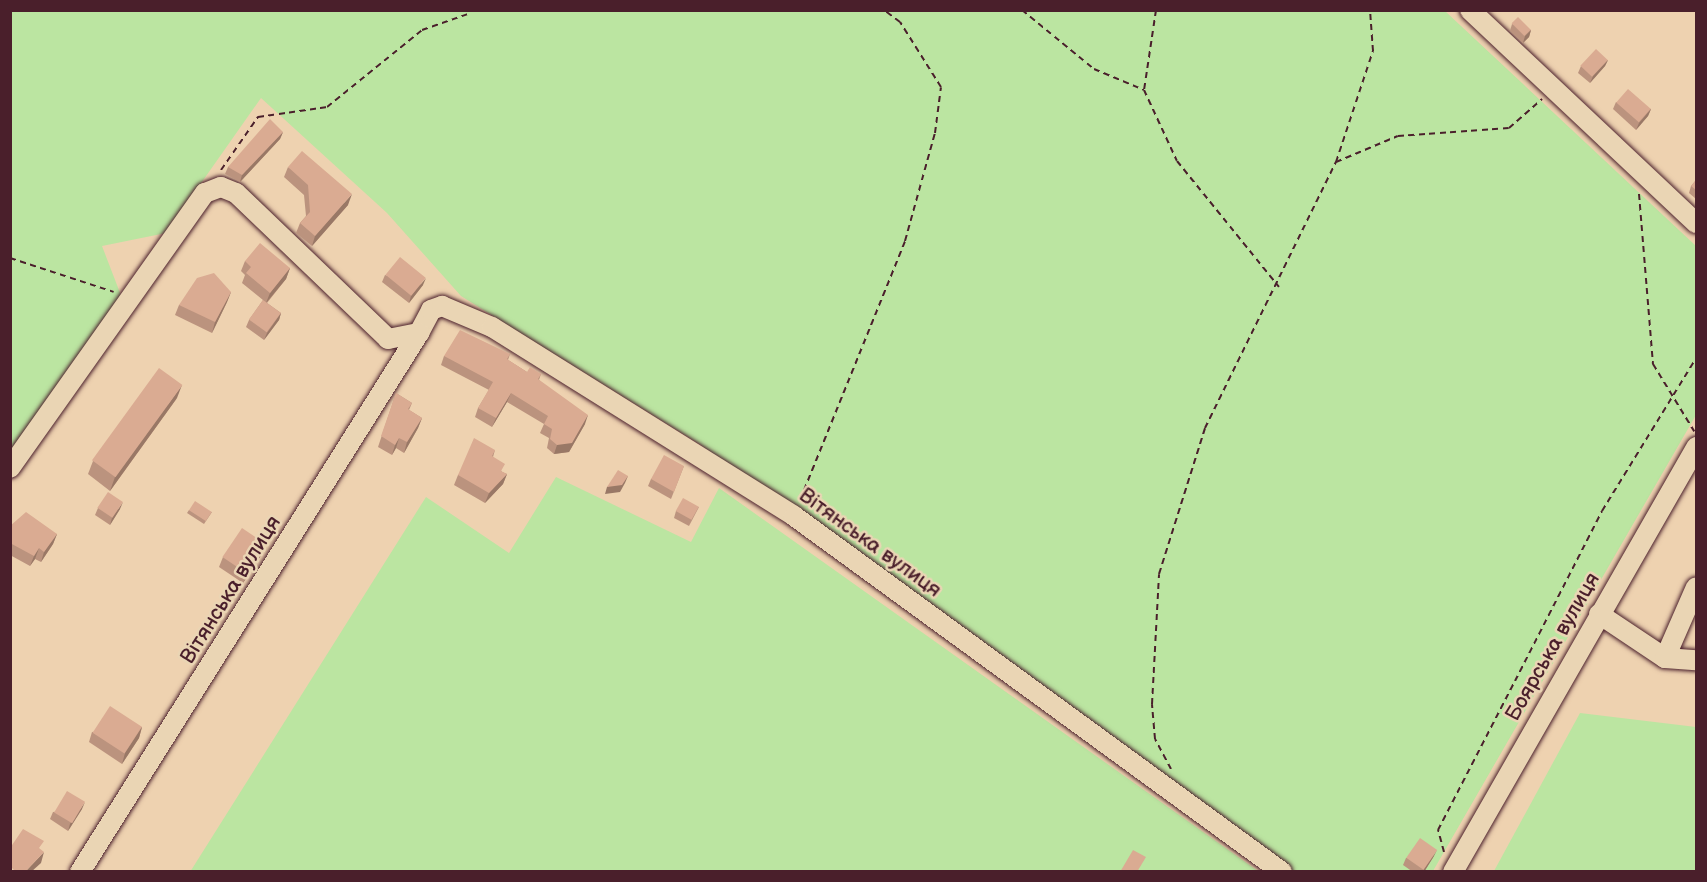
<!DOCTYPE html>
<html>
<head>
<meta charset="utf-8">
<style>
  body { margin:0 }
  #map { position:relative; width:1707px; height:882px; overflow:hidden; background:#eed2b0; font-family:"Balsamiq Sans",sans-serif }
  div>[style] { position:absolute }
  .green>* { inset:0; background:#bbe5a1 }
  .path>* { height:2px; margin-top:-1px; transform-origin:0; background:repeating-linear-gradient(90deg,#4a1f2b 0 6px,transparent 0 10.5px) }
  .roads { filter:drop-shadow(0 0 2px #4a1f2b) drop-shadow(0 0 2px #4a1f2b) }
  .minor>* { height:20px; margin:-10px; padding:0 10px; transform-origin:10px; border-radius:10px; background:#ead5b4 }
  .wall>* { inset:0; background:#bb937e }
  .shaded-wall>* { inset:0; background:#997866 }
  .building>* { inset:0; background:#daab92; transform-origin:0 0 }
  span { translate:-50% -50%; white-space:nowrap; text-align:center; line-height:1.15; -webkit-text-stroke:5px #ead5b4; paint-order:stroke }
  .street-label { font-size:21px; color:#4a1f2b }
  .frame { position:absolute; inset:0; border:12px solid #4a1f2b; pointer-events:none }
</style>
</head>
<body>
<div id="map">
  <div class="green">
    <i style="clip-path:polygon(11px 11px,1445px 11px,1696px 246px,1696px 415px,1433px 871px,1275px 871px,701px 445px,461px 296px,387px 213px,261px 98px,166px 233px,102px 246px,122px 298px,11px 460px)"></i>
    <i style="clip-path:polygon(556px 477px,691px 542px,719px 488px,1258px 871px,190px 872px,426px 497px,509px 553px)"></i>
    <i style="clip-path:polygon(1580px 713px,1696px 727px,1696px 871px,1494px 871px)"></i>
  </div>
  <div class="path">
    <i style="left:464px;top:10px;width:11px"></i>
    <i style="left:1022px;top:10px;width:93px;rotate:39.3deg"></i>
    <i style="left:1094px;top:69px;width:54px;rotate:22.8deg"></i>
    <i style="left:1156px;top:10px;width:81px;rotate:98.5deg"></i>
    <i style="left:1144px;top:90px;width:78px;rotate:65.1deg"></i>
    <i style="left:1177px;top:161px;width:162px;rotate:51deg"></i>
    <i style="left:1336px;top:162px;width:67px;rotate:-22.8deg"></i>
    <i style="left:1398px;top:136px;width:111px;rotate:-4.1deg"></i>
    <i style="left:1509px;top:128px;width:44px;rotate:-41.3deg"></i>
    <i style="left:221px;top:170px;width:65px;rotate:-55.1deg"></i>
    <i style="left:258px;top:117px;width:70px;rotate:-8.2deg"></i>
    <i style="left:327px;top:107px;width:122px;rotate:-39deg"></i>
    <i style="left:422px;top:30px;width:49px;rotate:-19.2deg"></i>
    <i style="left:1639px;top:194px;width:171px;rotate:85.3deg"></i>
    <i style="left:1653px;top:364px;width:79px;rotate:58.5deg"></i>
    <i style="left:10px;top:258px;width:109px;rotate:18.1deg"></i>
    <i style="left:800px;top:500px;width:279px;rotate:-67.9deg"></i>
    <i style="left:905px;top:241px;width:112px;rotate:-74.5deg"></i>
    <i style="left:935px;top:133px;width:46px;rotate:-82.6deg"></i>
    <i style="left:941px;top:87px;width:77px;rotate:-122.2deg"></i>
    <i style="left:900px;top:22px;width:20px;rotate:-143deg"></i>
    <i style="left:1171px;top:769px;width:34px;rotate:-118deg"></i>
    <i style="left:1155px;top:739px;width:35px;rotate:-95deg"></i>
    <i style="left:1152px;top:704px;width:130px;rotate:-86.9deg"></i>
    <i style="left:1159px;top:574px;width:153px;rotate:-72.5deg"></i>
    <i style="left:1205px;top:428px;width:297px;rotate:-63.8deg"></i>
    <i style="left:1336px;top:162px;width:117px;rotate:-71.6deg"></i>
    <i style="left:1373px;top:51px;width:41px;rotate:-94.2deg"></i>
    <i style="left:1444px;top:852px;width:23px;rotate:-105deg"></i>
    <i style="left:1438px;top:830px;width:168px;rotate:-62.7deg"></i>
    <i style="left:1515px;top:681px;width:191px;rotate:-62.9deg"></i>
    <i style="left:1602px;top:511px;width:180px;rotate:-58.4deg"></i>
  </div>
  <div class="roads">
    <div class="minor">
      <i style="left:1470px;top:10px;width:311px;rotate:43.3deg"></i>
      <i style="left:10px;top:468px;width:337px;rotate:-54.7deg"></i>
      <i style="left:205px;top:193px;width:17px;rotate:-21deg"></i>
      <i style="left:221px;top:187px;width:16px;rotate:22deg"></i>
      <i style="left:236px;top:193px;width:211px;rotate:43.8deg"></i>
      <i style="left:388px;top:339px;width:32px;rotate:-11deg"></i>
      <i style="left:419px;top:333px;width:26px;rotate:-62deg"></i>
      <i style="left:431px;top:310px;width:12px;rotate:-20deg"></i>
      <i style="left:442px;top:306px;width:54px;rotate:22.8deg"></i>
      <i style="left:492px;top:327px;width:356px;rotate:32deg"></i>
      <i style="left:794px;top:516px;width:604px;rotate:36.11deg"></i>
      <i style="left:1599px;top:614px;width:79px;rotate:33.7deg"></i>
      <i style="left:1665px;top:658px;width:31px;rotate:4deg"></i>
      <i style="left:1665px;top:658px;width:77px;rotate:-66.4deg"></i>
      <i style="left:80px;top:872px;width:637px;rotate:-57.83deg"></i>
      <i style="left:1453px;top:872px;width:490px;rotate:-60.2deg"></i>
    </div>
  </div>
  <div class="wall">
    <i style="clip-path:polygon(1512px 24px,1531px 30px,1529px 37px,1523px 43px,1510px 31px)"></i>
    <i style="clip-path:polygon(1608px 60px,1605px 66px,1590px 83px,1578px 73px,1581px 66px)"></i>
    <i style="clip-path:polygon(1616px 102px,1651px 109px,1648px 116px,1636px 130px,1613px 109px)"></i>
    <i style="clip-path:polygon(283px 132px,280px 139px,240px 182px,225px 174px,228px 167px)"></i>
    <i style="clip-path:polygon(288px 167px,348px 205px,312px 246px,296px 233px,300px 223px,306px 216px,304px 195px,284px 177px)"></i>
    <i style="clip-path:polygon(1696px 180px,1696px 199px,1689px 193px,1691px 186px)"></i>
    <i style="clip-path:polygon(245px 261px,290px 268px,286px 279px,267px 303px,281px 313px,279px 320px,264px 340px,246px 327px,249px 320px,263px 300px,242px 283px,245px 275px,241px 271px)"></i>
    <i style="clip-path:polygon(385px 275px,423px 285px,409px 303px,382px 282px)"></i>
    <i style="clip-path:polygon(231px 292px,227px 302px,212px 333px,175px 315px,179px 305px)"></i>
    <i style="clip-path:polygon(510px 354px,508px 360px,527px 372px,541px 374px,539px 380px,585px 424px,569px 452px,554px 454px,547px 448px,549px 438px,540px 433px,544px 424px,507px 402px,492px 427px,475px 417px,478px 408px,489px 390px,441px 365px,444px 356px)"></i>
    <i style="clip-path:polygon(396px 393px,412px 403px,409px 410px,422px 418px,418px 428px,404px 453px,396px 448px,392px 455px,378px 447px)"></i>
    <i style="clip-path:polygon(177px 398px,110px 491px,88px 474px,93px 461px)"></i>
    <i style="clip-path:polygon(495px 450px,493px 457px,502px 472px,507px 474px,503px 484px,485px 503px,454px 485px,458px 475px)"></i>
    <i style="clip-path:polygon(684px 466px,671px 499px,648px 486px,651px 479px)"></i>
    <i style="clip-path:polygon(699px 507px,689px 526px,674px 518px,676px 511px)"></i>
    <i style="clip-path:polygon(98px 508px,120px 509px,110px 525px,95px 515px)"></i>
    <i style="clip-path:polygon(189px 510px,212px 512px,204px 524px,187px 513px)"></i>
    <i style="clip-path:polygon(10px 526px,57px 534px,53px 544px,41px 562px,35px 559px,30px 566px,10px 555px)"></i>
    <i style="clip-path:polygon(262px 554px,243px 583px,219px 567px,223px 557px)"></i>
    <i style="clip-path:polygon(142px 727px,139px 738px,122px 764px,89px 742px,92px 732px)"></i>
    <i style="clip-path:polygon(82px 809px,68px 831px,50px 819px,53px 812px)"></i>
    <i style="clip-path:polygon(1434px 856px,1424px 872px,1413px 872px,1403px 865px,1406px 858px)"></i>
  </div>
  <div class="shaded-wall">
    <i style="clip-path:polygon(1531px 30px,1529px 37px,1523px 43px,1525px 36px)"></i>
    <i style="clip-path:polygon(1608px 60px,1605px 66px,1590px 83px,1593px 76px)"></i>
    <i style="clip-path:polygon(1651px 109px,1648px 116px,1636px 130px,1639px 123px)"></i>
    <i style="clip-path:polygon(283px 132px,280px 139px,240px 182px,242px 175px)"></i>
    <i style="clip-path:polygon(352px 194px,348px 205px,312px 246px,315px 236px)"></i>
    <i style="clip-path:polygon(290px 268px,286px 279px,266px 303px,270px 293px)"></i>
    <i style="clip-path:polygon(426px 278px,423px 285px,409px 303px,411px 296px)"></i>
    <i style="clip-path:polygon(231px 292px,227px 302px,212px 333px,215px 322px)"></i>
    <i style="clip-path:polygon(281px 313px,279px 320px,264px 340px,267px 333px)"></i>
    <i style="clip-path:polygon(182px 385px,177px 398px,110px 491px,115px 477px)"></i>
    <i style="clip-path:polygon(511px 393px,507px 402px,492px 427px,496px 418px)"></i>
    <i style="clip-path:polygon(588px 415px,585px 424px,569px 452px,554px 454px,557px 445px)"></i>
    <i style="clip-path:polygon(422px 418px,418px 428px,404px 453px,407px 442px)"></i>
    <i style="clip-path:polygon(399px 438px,396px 448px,392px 455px,395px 445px)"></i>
    <i style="clip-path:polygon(507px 474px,503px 484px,485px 503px,489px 493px)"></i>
    <i style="clip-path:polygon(628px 476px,625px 483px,620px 492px,605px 494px,607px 487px)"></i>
    <i style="clip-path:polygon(123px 502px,120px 509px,110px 525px,112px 518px)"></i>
    <i style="clip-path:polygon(57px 534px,53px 544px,41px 562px,44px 552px)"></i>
    <i style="clip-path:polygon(266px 544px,262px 554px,243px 583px,247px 573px)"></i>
    <i style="clip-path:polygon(39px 548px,35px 559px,30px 566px,34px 556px)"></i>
    <i style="clip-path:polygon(142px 727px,139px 738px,122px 764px,125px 753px)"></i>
    <i style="clip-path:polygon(85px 802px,82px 809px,68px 831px,70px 824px)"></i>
    <i style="clip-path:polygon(1437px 850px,1434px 856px,1424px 872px,1422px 872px)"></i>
    <i style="clip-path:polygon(44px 852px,41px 863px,31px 872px,25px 872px)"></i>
  </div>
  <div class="building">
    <i style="left:1518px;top:17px;width:18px;height:9px;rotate:45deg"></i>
    <i style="left:1596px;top:49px;width:16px;height:23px;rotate:43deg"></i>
    <i style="left:1628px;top:89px;width:30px;height:18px;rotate:41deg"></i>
    <i style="clip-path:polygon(270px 119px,283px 132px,242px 175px,228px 167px)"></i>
    <i style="clip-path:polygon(302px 151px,352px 194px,315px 236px,300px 223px,310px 212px,308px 185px,288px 167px)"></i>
    <i style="clip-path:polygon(1696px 180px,1696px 190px,1691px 186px)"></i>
    <i style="clip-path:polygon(260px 243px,290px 268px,270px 293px,246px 273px,251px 267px,245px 261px)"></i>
    <i style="left:400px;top:257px;width:33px;height:23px;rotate:39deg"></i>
    <i style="clip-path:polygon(214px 273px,231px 292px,215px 322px,179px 305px,197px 278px)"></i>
    <i style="left:263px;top:300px;width:22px;height:24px;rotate:36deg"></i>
    <i style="clip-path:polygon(460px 330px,510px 354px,507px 359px,527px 372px,530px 367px,541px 374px,538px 379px,588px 415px,572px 443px,557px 445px,550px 439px,552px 429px,544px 424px,548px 416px,511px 393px,496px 418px,478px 408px,493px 382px,444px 356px)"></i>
    <i style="left:159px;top:368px;width:29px;height:114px;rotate:36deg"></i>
    <i style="clip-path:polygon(396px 393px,412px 403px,408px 409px,422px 418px,407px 442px,399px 438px,395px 445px,381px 436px)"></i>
    <i style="clip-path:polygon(474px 438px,495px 450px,492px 456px,505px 464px,501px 471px,507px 474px,489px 493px,458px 475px)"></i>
    <i style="clip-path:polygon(664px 455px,684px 466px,674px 492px,651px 479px)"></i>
    <i style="clip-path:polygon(618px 470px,628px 476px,622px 485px,607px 487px)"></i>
    <i style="left:108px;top:492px;width:18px;height:19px;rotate:34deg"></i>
    <i style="left:683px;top:498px;width:18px;height:15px;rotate:29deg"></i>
    <i style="left:195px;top:501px;width:20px;height:11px;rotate:33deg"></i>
    <i style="clip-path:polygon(26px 512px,57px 534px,44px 552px,39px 548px,34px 556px,10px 543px,10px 526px)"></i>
    <i style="left:242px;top:528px;width:29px;height:35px;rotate:34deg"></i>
    <i style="left:110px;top:706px;width:38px;height:32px;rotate:33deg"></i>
    <i style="left:67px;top:791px;width:21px;height:25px;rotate:31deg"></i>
    <i style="clip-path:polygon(23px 829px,44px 841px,39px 848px,44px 852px,25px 872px,16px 872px,10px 866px,10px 848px)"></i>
    <i style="left:1420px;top:838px;width:21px;height:24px;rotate:35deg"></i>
    <i style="clip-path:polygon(1133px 850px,1146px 857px,1137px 872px,1120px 872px)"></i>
  </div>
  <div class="street-label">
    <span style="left:870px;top:543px;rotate:36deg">Вітянська вулиця</span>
    <span style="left:231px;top:590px;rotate:-58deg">Вітянська вулиця</span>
    <span style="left:1553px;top:647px;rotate:-60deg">Боярська вулиця</span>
  </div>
  <div class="frame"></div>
</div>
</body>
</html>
